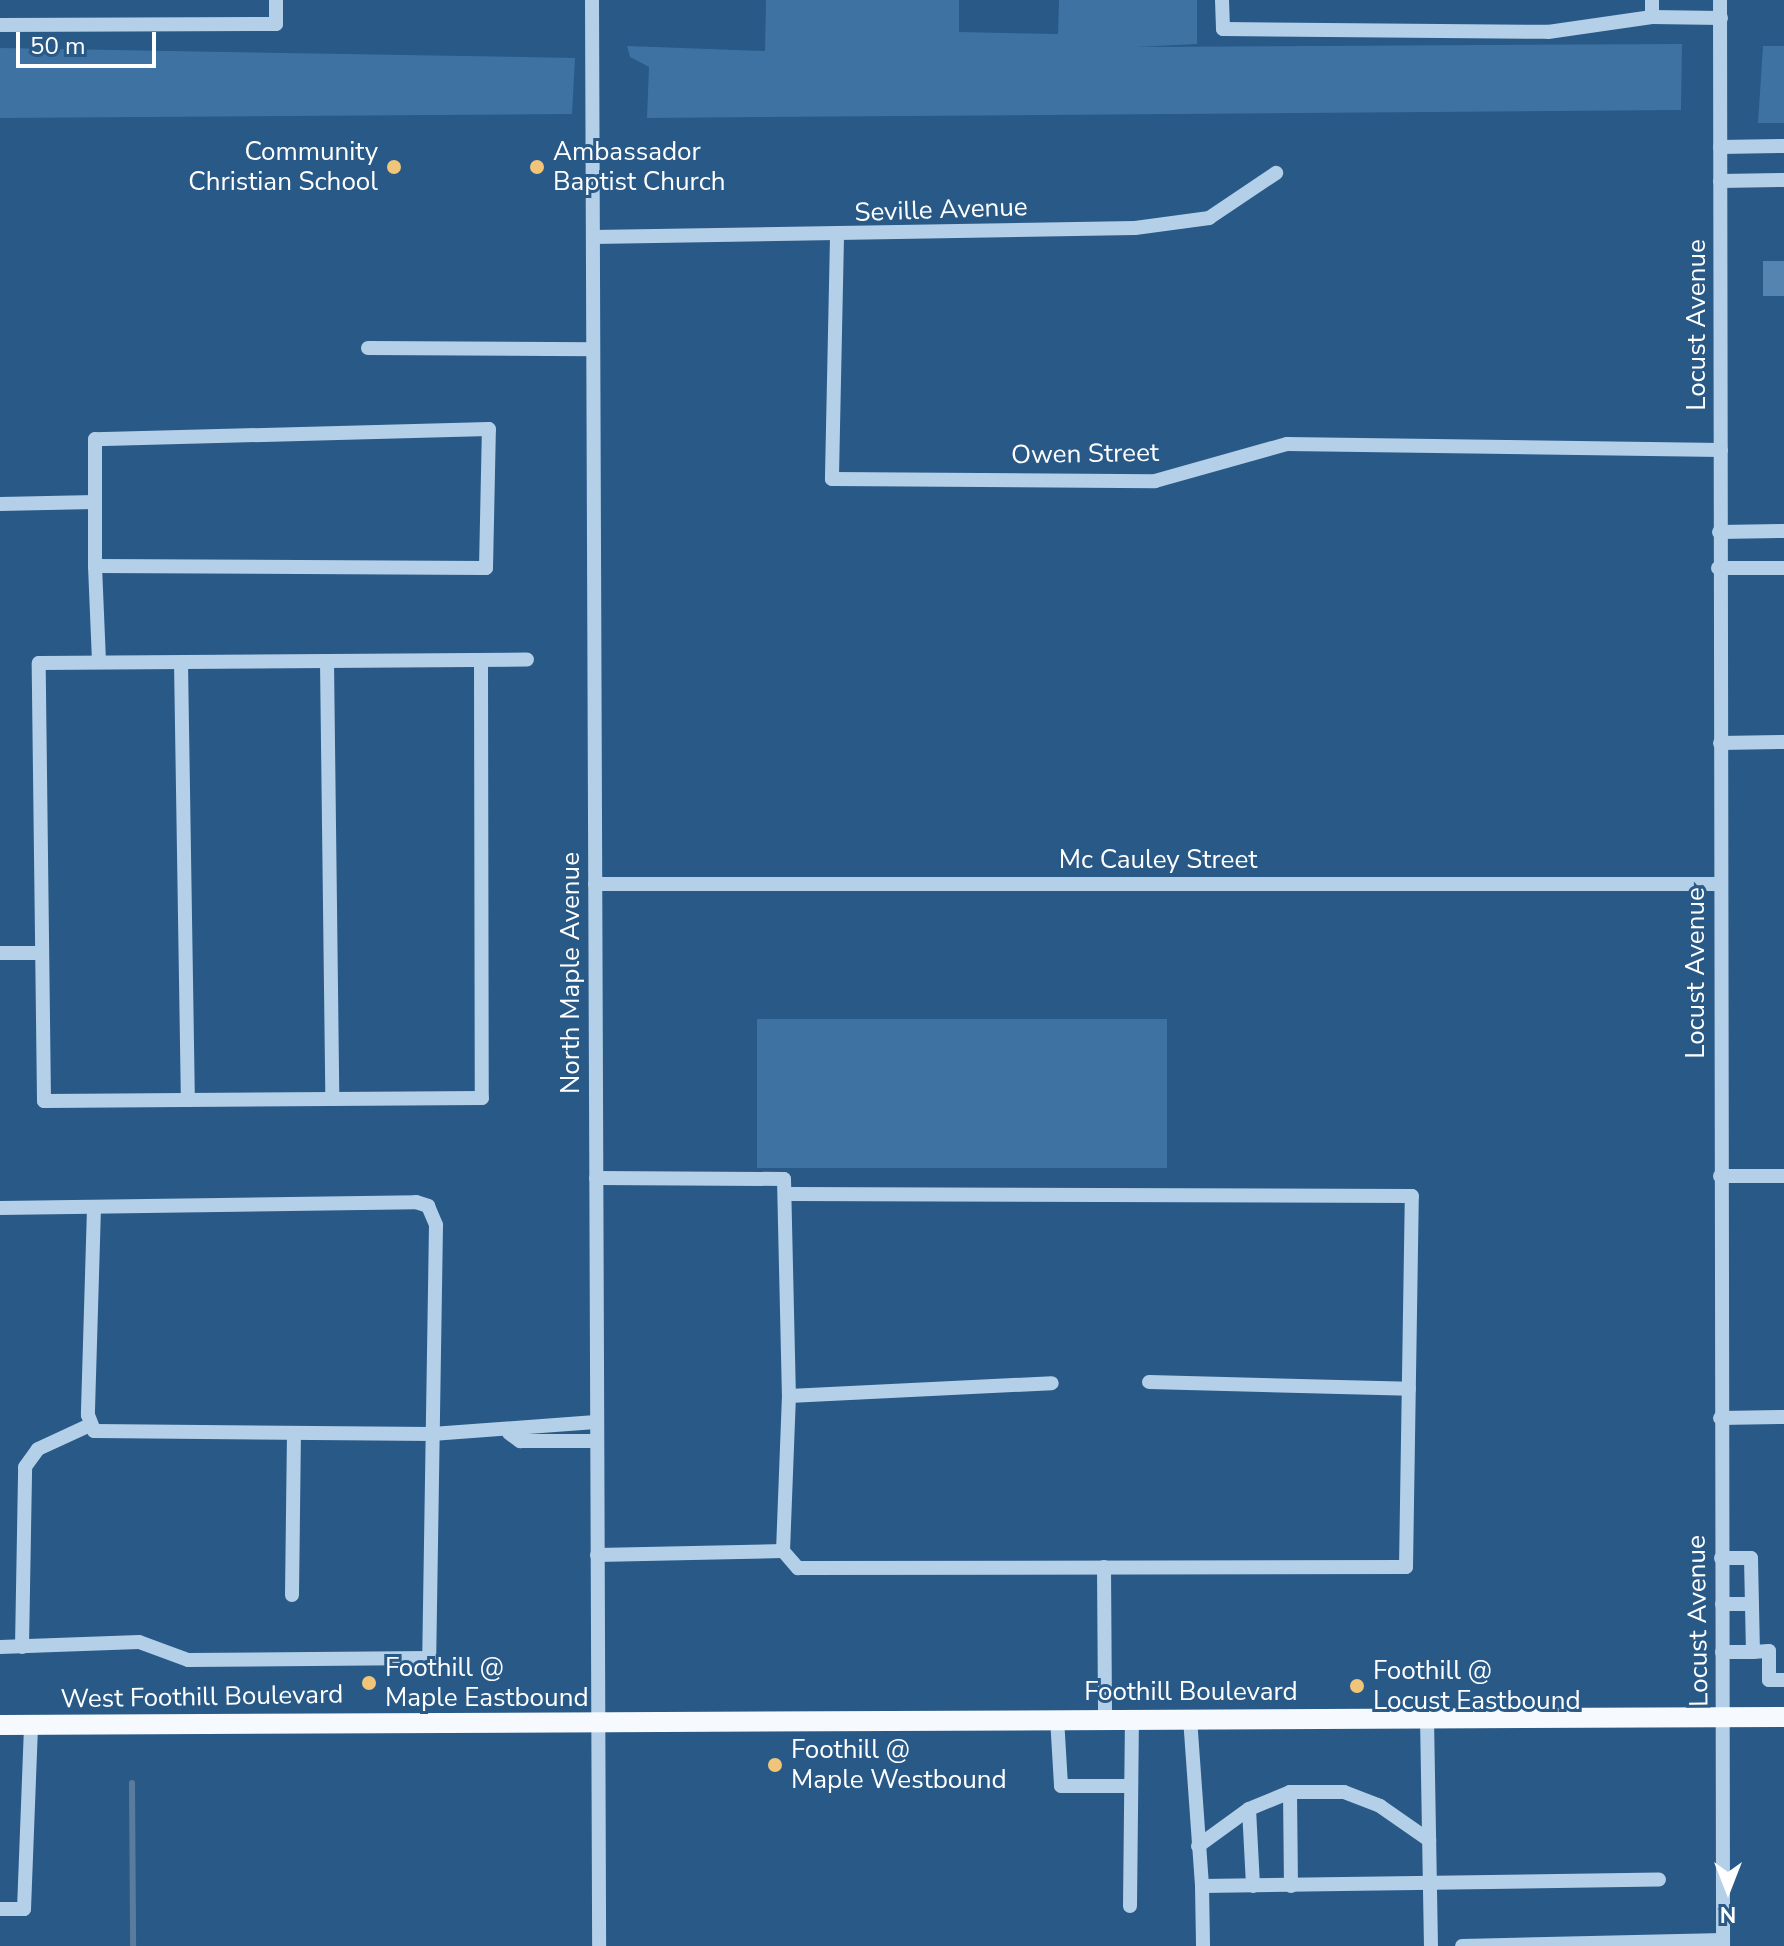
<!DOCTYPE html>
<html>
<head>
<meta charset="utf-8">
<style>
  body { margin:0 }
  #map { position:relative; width:1784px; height:1946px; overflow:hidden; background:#285987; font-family:"Nunito Sans",sans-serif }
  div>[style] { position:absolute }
  .green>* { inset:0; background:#3d72a3; transform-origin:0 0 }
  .stream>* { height:6px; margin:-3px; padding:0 3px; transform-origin:3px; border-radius:3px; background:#5a7b9b }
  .building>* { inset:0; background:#5584b1; transform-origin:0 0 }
  .minor>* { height:14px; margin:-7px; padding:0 7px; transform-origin:7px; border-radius:7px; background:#b4cfe8 }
  .major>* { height:20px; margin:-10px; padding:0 10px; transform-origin:10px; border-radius:10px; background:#f6fafe }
  .dots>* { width:22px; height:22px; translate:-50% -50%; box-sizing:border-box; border:4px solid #285987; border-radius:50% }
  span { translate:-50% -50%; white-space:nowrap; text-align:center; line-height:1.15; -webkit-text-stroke:6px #285987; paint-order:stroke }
  .poi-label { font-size:26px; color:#fff }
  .right { translate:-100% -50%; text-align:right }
  .left { translate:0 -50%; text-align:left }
  .street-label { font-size:26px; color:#fff }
  .north { position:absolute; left:1688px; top:1850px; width:80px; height:80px; -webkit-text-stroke:6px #285987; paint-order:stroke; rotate:180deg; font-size:22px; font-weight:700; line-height:32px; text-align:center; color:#fff }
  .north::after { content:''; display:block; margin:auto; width:28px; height:36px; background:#fff; clip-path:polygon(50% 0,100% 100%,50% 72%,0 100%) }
  .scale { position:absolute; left:16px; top:32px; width:140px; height:36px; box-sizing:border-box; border:4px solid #fff; border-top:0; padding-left:10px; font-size:24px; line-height:28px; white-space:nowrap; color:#fff; -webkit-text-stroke:6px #285987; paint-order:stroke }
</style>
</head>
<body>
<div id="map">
  <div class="green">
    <i style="clip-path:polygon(766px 0,959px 0,959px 32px,1058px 34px,1059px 0,1197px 0,1197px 44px,1136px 47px,1682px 44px,1681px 110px,647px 118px,649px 67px,630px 57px,627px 46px,765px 51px)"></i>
    <i style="clip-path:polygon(1763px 46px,1784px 46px,1784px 123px,1758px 123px)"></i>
    <i style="clip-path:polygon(0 48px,575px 58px,572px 114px,0 118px)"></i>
    <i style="left:1167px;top:1019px;width:149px;height:410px;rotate:90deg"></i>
  </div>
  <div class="stream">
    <i style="left:132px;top:1783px;width:163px;rotate:89.6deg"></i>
  </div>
  <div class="building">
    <i style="left:1784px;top:261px;width:35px;height:21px;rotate:90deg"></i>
  </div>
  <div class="minor">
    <i style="left:592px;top:0;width:1946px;rotate:89.79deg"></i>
    <i style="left:1222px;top:0;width:29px;rotate:88deg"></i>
    <i style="left:1223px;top:29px;width:325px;rotate:0.5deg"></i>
    <i style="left:1548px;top:32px;width:105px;rotate:-8.2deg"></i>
    <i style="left:1652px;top:0;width:17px;rotate:90deg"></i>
    <i style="left:1652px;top:17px;width:69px;rotate:0.8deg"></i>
    <i style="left:1720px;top:0;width:1946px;rotate:89.91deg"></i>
    <i style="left:0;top:25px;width:276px;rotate:-0.2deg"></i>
    <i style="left:276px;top:24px;width:24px;rotate:-90deg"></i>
    <i style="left:1720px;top:147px;width:64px;rotate:-0.9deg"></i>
    <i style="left:1720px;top:181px;width:64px;rotate:-0.9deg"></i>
    <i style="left:593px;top:237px;width:542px;rotate:-0.95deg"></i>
    <i style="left:1135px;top:228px;width:75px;rotate:-7.7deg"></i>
    <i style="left:1209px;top:218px;width:81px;rotate:-33.9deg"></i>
    <i style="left:837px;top:237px;width:242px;rotate:91.2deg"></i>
    <i style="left:832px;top:479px;width:323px;rotate:0.4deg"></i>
    <i style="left:1155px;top:481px;width:137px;rotate:-15.7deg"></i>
    <i style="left:1287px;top:444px;width:434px;rotate:0.8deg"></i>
    <i style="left:368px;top:348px;width:225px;rotate:0.3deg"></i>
    <i style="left:0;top:504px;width:95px;rotate:-1.2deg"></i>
    <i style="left:1719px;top:532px;width:65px;rotate:-0.9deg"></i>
    <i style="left:95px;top:566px;width:391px;rotate:0.3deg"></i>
    <i style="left:486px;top:568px;width:139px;rotate:-88.8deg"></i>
    <i style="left:489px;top:429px;width:394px;rotate:178.5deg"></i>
    <i style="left:95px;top:439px;width:127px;rotate:90deg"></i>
    <i style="left:95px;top:566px;width:96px;rotate:87.6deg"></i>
    <i style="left:1718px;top:568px;width:66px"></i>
    <i style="left:327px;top:661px;width:438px;rotate:89.3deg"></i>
    <i style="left:481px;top:661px;width:437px;rotate:89.9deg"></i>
    <i style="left:482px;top:1098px;width:438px;rotate:179.6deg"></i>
    <i style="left:44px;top:1101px;width:438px;rotate:-90.7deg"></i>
    <i style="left:39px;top:663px;width:488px;rotate:-0.4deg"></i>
    <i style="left:181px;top:662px;width:438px;rotate:89.1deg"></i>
    <i style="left:1720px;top:743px;width:64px;rotate:-0.9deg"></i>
    <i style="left:595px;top:884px;width:1126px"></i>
    <i style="left:0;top:953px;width:42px"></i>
    <i style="left:1720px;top:1176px;width:64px"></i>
    <i style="left:596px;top:1178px;width:188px;rotate:0.3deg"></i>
    <i style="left:784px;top:1179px;width:217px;rotate:88.7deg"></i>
    <i style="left:789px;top:1396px;width:263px;rotate:-2.8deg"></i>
    <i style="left:0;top:1208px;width:416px;rotate:-0.8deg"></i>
    <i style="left:416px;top:1202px;width:13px;rotate:18deg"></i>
    <i style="left:428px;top:1206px;width:21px;rotate:67deg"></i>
    <i style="left:436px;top:1225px;width:433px;rotate:90.9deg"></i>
    <i style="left:429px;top:1658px;width:241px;rotate:179.5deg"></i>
    <i style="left:188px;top:1660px;width:52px;rotate:-159.8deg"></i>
    <i style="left:139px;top:1642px;width:139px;rotate:177.9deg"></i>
    <i style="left:94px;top:1208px;width:207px;rotate:91.7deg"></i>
    <i style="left:88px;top:1415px;width:17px;rotate:69deg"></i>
    <i style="left:94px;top:1431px;width:338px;rotate:0.5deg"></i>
    <i style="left:432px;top:1434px;width:164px;rotate:-4.2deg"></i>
    <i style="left:1149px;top:1382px;width:260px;rotate:1.5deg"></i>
    <i style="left:1720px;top:1418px;width:64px;rotate:-0.9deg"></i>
    <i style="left:509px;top:1433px;width:14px;rotate:36deg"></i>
    <i style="left:520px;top:1441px;width:77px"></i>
    <i style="left:783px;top:1551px;width:155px;rotate:-87.8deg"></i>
    <i style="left:597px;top:1555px;width:186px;rotate:-1.2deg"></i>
    <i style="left:783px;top:1551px;width:23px;rotate:49deg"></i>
    <i style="left:798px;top:1568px;width:608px;rotate:-0.09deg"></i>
    <i style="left:1406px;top:1567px;width:371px;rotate:-89.1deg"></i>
    <i style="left:1412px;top:1196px;width:624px;rotate:-179.82deg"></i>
    <i style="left:1721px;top:1558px;width:30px"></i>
    <i style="left:1751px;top:1558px;width:94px;rotate:88.8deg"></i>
    <i style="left:1753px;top:1652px;width:16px;rotate:-4deg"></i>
    <i style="left:1769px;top:1651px;width:29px;rotate:90deg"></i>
    <i style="left:1769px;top:1680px;width:15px"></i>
    <i style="left:1104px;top:1567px;width:151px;rotate:89.6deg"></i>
    <i style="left:292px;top:1595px;width:160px;rotate:-89.3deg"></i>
    <i style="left:1722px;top:1604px;width:30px"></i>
    <i style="left:22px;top:1647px;width:180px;rotate:-89deg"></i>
    <i style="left:25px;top:1467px;width:22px;rotate:-54deg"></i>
    <i style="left:38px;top:1449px;width:57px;rotate:-24.8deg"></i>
    <i style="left:1722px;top:1652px;width:31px"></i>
    <i style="left:1057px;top:1718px;width:68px;rotate:86.6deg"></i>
    <i style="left:1061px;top:1786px;width:66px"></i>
    <i style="left:1190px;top:1718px;width:168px;rotate:85.9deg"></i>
    <i style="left:1202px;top:1886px;width:457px;rotate:-0.8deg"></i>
    <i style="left:1427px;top:1718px;width:228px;rotate:89deg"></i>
    <i style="left:1290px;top:1792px;width:54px"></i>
    <i style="left:1344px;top:1792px;width:39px;rotate:21deg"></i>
    <i style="left:1380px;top:1806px;width:60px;rotate:34.8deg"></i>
    <i style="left:1249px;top:1809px;width:44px;rotate:-22.5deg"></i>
    <i style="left:1290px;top:1792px;width:94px;rotate:89.4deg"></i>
    <i style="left:1198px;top:1846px;width:63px;rotate:-36deg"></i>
    <i style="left:1249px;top:1809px;width:77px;rotate:87deg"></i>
    <i style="left:1202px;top:1886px;width:60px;rotate:89deg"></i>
    <i style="left:1130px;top:1906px;width:188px;rotate:-89.4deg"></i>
    <i style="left:0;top:1909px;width:24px"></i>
    <i style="left:24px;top:1909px;width:184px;rotate:-87.8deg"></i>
    <i style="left:1462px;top:1946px;width:261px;rotate:-1.3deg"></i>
  </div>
  <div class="major">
    <i style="left:0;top:1725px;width:1784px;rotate:-0.26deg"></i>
  </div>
  <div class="dots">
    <i style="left:394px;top:167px;background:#f0c57a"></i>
    <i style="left:537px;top:167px;background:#f0c57a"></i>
    <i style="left:369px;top:1683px;background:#f0c57a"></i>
    <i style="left:1357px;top:1686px;background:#f0c57a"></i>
    <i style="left:775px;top:1765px;background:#f0c57a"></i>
  </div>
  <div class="poi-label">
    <span class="right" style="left:378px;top:167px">Community<br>Christian School</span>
    <span class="left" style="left:553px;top:167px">Ambassador<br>Baptist Church</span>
    <span class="left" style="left:385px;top:1683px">Foothill @<br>Maple Eastbound</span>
    <span class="left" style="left:1373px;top:1686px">Foothill @<br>Locust Eastbound</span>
    <span class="left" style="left:791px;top:1765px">Foothill @<br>Maple Westbound</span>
  </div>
  <div class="street-label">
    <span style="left:941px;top:210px;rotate:-2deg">Seville Avenue</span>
    <span style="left:1697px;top:325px;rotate:-90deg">Locust Avenue</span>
    <span style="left:1085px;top:454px;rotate:-1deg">Owen Street</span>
    <span style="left:1158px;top:860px">Mc Cauley Street</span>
    <span style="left:571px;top:973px;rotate:-90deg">North Maple Avenue</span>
    <span style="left:1696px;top:973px;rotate:-90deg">Locust Avenue</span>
    <span style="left:1698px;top:1621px;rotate:-91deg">Locust Avenue</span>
    <span style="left:1191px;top:1692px">Foothill Boulevard</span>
    <span style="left:202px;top:1697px;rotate:-1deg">West Foothill Boulevard</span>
  </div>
  <div class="north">N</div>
  <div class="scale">50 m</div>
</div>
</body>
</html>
